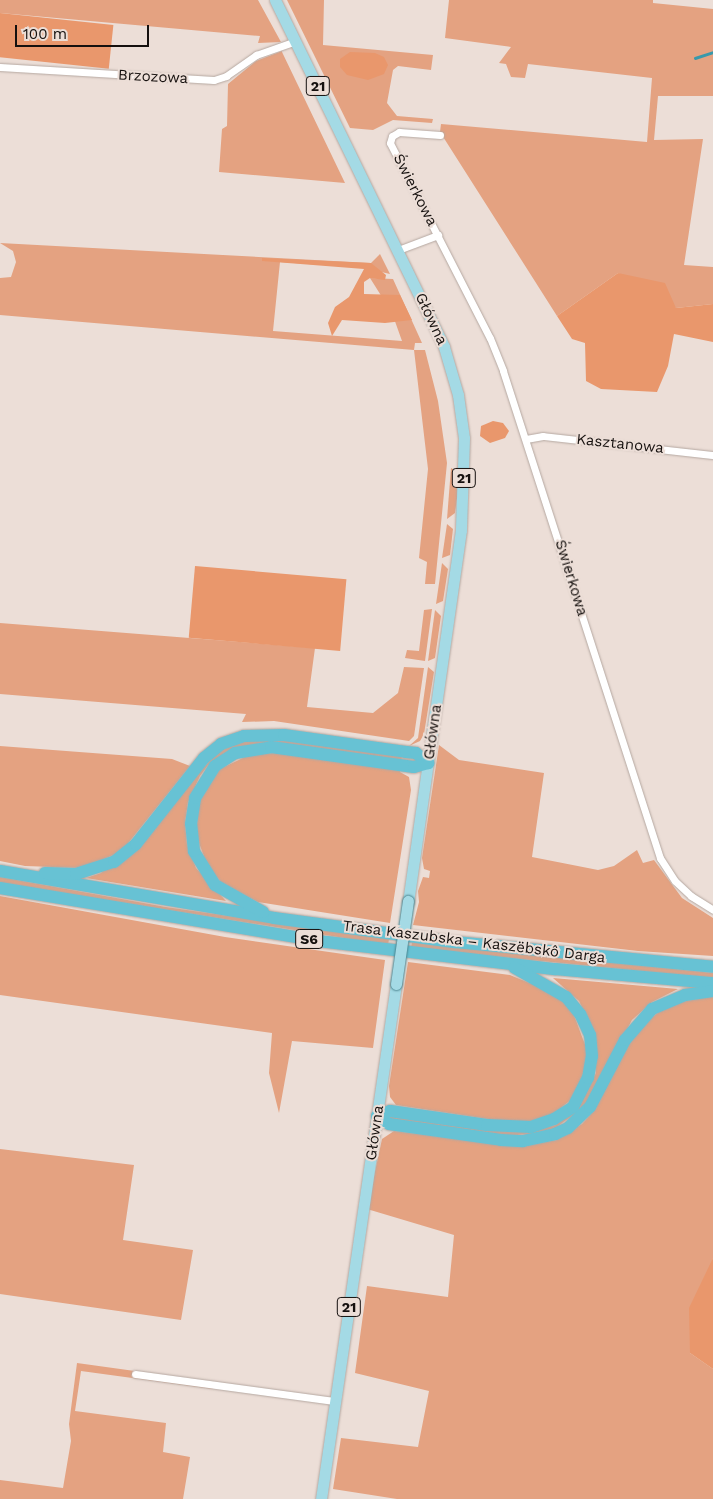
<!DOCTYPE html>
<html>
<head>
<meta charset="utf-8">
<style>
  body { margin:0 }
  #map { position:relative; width:713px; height:1499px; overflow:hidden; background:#ecded7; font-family:"Work Sans",sans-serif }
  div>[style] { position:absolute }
  .green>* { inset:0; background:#e4a281 }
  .forest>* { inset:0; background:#e9976c; transform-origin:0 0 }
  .stream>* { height:2.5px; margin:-1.25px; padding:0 1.25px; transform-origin:1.25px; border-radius:1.25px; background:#3899ab }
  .roads { filter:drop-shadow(0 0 1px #b5a8a1) drop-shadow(0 0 1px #b5a8a1) }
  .street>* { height:7px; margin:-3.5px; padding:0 3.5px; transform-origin:3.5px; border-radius:3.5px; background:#fff }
  .primary>* { height:11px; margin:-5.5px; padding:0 5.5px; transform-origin:5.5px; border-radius:5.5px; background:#a4dae5 }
  .highway>* { height:12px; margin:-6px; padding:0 6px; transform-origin:6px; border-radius:6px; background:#67c2d4 }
  .bridges { filter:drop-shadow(0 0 1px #4a848f) drop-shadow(0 0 1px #4a848f) }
  .primary-bridge>* { height:11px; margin:-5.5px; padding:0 5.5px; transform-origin:5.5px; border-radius:5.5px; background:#a4dae5 }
  span { translate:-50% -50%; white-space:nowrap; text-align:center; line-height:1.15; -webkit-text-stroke:4px #ecded7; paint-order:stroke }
  .shield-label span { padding:1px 4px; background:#ecded7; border:1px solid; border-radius:4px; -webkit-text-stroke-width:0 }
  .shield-label { font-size:14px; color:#15100e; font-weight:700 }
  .street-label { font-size:15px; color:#15100e }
  .scale { position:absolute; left:15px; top:25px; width:134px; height:22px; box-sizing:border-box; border:2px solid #15100e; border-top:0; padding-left:6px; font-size:15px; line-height:18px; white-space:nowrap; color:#15100e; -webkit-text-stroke:4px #ecded7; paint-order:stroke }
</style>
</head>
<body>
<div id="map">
  <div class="green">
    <i style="clip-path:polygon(0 0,258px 0,281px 42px,258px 43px,260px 36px,0 13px)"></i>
    <i style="clip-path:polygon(287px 0,324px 0,323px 45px,433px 55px,431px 70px,398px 66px,393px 70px,387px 103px,397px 116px,433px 119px,432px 123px,393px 120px,373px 130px,350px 128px)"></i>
    <i style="clip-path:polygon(449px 0,653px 0,653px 3px,713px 9px,713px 96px,658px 96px,654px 140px,703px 139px,684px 265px,713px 267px,713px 304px,676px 308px,618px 273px,557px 316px,440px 132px,441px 124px,647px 142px,652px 78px,528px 64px,525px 78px,511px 77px,506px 64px,499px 63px,511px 47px,445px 38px)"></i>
    <i style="clip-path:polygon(282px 51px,282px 52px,345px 183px,219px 172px,222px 129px,227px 126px,228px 84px,256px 61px)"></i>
    <i style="clip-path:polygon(0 243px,371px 263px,380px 254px,390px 274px,364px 268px,280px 262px,273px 331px,402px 341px,392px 313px,370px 278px,393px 279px,422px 343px,415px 343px,414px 350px,425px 350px,438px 401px,447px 463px,435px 584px,425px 584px,427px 562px,419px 558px,428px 469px,414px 350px,0 315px,0 278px,11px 277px,16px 262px,13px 251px)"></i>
    <i style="clip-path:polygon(451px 468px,458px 472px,458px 491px,455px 513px,447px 519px)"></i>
    <i style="clip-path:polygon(447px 524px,453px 529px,450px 555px,442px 558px)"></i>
    <i style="clip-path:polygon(442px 563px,448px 569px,443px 601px,436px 604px)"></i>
    <i style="clip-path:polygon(432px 609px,425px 661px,405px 658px,407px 650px,419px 651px,424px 610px)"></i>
    <i style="clip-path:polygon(435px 610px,441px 616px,435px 658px,428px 661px)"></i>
    <i style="clip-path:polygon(0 623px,315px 648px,307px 707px,373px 713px,398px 693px,404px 667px,424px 668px,414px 736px,409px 741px,274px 721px,242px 722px,246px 714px,0 694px)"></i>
    <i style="clip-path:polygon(428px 667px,434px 672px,424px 734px,420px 741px,409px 746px,418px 738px)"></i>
    <i style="clip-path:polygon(268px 738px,402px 756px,401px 761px,268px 742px,238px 747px,208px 765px,200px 776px,188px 802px,185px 823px,187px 845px,196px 868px,226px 901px,86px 878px,101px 873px,220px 751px,240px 742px)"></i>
    <i style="clip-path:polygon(439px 745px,459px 760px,544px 773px,532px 857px,598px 870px,614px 866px,637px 850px,643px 863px,654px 860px,682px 898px,713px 918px,713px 956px,638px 951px,413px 925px,419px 902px,418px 891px,423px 877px,429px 878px,430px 871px,424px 869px,422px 858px)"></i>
    <i style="clip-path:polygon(0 746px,172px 759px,190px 766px,121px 852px,81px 868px,25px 866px,0 861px)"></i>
    <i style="clip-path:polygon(279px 753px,400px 769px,400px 772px,409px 777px,411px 790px,390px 923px,258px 902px,222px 883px,208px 867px,196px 835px,199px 802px,220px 769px,251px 754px)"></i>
    <i style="clip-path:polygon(0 877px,166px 907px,389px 939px,388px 945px,0 883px)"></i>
    <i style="clip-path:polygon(0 896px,225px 937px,385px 960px,373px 1048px,292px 1041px,279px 1113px,269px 1073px,272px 1033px,0 995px)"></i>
    <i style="clip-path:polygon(412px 942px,713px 973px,713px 978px,411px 948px)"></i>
    <i style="clip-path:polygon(408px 962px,510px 975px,554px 993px,572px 1010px,586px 1047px,586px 1068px,572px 1099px,553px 1114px,531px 1121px,508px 1122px,396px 1105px,390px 1097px,389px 1086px)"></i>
    <i style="clip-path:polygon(553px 978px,678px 989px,652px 1002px,632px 1020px,590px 1098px,582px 1108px,554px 1129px,511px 1136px,391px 1119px,389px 1116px,527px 1132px,556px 1125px,580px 1105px,596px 1073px,595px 1034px,579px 1001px)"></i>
    <i style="clip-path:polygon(713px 996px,713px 1258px,690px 1353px,713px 1369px,713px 1499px,397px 1499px,333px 1489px,341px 1438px,418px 1447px,429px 1391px,355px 1373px,367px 1286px,448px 1297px,454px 1235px,367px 1209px,382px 1139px,394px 1131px,519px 1147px,557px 1140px,582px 1124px,593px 1112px,629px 1044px,647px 1021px,670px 1004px)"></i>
    <i style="clip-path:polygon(0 1149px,134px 1165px,123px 1240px,193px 1250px,181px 1320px,0 1294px)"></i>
    <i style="clip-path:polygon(77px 1363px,214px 1382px,213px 1389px,81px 1371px,75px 1411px,166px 1423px,163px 1452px,190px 1457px,183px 1499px,0 1499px,0 1480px,63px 1488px,71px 1441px,69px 1424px)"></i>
  </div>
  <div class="forest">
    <i style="left:0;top:13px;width:114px;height:44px;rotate:6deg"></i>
    <i style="clip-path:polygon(350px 52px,375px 53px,384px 57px,388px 65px,384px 74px,368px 80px,347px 75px,340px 67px,340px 59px)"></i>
    <i style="clip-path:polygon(262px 258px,371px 263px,386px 275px,385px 280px,370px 278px,364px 282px,364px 294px,400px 295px,412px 320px,385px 323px,342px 320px,332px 336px,328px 323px,335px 307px,349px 297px,364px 269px,262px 261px)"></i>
    <i style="clip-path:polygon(618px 273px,665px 283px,676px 308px,713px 304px,713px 342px,674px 334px,668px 366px,657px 392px,601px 389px,586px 381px,585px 343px,572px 339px,557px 316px)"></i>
    <i style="clip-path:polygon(493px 421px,503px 423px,509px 431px,505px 438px,490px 443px,480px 436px,481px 426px)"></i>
    <i style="left:195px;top:566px;width:152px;height:72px;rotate:5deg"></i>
    <i style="clip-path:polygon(713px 1258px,713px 1369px,690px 1353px,689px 1308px)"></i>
  </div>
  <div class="stream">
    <i style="left:695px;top:58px;width:19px;rotate:-18deg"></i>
  </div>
  <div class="roads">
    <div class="street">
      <i style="left:0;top:67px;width:214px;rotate:3.5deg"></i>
      <i style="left:214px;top:80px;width:13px;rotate:-18deg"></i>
      <i style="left:226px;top:76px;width:37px;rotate:-35deg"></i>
      <i style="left:256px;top:55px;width:42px;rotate:-19.3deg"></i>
      <i style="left:440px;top:135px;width:41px;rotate:-175.8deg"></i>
      <i style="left:399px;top:132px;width:8px;rotate:150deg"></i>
      <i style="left:392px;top:136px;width:7px;rotate:106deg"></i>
      <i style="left:390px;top:143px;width:219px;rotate:62.9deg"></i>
      <i style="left:490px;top:338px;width:35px;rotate:68deg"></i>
      <i style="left:503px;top:371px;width:512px;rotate:72.13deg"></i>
      <i style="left:660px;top:858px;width:27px;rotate:57deg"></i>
      <i style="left:675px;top:881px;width:22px;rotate:43deg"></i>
      <i style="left:691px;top:896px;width:26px;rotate:32deg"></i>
      <i style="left:398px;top:250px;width:43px;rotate:-20.6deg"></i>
      <i style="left:526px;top:439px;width:17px;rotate:-10deg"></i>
      <i style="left:543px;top:436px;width:171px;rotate:6.4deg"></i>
      <i style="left:135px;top:1374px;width:203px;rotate:7.7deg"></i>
    </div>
    <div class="primary">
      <i style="left:275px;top:0;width:386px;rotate:64deg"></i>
      <i style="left:444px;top:347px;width:50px;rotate:73.7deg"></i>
      <i style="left:458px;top:395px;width:43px;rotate:82.1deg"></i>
      <i style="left:464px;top:438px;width:92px;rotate:91.9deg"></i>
      <i style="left:461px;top:530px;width:375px;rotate:98.1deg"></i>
      <i style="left:321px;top:1499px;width:520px;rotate:-81.71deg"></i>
    </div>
    <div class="highway">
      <i style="left:0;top:871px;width:278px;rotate:9.7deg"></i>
      <i style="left:274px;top:918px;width:183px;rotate:7.6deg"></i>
      <i style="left:455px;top:942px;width:259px;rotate:5.5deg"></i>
      <i style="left:45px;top:873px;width:31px;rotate:2deg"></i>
      <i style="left:76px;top:874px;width:40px;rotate:-18deg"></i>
      <i style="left:114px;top:862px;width:28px;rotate:-39deg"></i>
      <i style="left:136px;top:844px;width:110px;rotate:-51.7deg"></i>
      <i style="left:204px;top:758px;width:22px;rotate:-39deg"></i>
      <i style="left:221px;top:744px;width:24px;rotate:-19deg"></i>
      <i style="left:244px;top:736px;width:40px;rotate:-1.4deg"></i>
      <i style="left:284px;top:735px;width:123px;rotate:7.9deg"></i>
      <i style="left:406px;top:752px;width:10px;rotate:6deg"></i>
      <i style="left:416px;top:753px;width:16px;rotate:40deg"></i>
      <i style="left:0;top:888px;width:331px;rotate:9.4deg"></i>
      <i style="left:327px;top:942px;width:230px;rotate:6.8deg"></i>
      <i style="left:555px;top:969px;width:159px;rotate:5.1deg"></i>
      <i style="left:263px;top:912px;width:55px;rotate:-150.6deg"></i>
      <i style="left:215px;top:885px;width:40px;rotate:-122deg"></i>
      <i style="left:194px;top:851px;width:27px;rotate:-96deg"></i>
      <i style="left:191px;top:824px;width:26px;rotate:-81deg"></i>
      <i style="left:195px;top:798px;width:38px;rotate:-58deg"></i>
      <i style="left:215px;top:766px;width:24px;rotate:-33deg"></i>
      <i style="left:235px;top:753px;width:36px;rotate:-9deg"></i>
      <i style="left:271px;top:747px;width:144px;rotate:8deg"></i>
      <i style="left:414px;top:767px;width:15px;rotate:-16deg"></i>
      <i style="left:377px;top:1116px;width:14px;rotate:34deg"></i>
      <i style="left:389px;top:1124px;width:113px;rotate:8.1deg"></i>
      <i style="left:501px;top:1140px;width:22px;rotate:3deg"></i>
      <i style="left:523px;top:1141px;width:33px;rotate:-12deg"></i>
      <i style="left:555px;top:1134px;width:14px;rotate:-25deg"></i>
      <i style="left:568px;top:1128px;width:30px;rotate:-44deg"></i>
      <i style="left:590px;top:1107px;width:76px;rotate:-62.4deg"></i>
      <i style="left:625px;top:1040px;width:41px;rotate:-48.9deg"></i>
      <i style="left:652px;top:1009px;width:36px;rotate:-23deg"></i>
      <i style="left:685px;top:995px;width:28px;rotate:-8deg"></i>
      <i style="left:377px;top:1116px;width:14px;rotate:-21deg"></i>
      <i style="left:390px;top:1111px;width:98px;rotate:8.2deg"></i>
      <i style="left:487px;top:1125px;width:44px;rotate:2.6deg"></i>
      <i style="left:531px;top:1127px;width:24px;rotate:-19deg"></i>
      <i style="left:554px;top:1119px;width:22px;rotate:-32deg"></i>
      <i style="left:573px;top:1107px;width:33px;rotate:-63deg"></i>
      <i style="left:588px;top:1078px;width:22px;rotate:-80deg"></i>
      <i style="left:592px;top:1056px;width:21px;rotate:-95deg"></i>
      <i style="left:590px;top:1035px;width:23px;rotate:-115deg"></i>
      <i style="left:580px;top:1014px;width:22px;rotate:-129deg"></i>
      <i style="left:566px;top:997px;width:59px;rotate:-150.4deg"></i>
    </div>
  </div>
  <div class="bridges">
    <div class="primary-bridge">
      <i style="left:396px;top:984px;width:84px;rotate:-81.8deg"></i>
    </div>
  </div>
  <div class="shield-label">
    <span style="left:318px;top:86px">21</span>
    <span style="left:464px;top:478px">21</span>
    <span style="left:309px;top:939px">S6</span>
    <span style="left:349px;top:1307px">21</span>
  </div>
  <div class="street-label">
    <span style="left:153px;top:77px;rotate:3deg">Brzozowa</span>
    <span style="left:415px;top:190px;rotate:63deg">Świerkowa</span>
    <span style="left:431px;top:319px;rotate:65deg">Główna</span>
    <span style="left:620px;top:444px;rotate:6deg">Kasztanowa</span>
    <span style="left:571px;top:578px;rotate:73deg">Świerkowa</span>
    <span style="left:433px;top:732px;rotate:-82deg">Główna</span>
    <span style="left:474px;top:942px;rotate:7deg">Trasa Kaszubska – Kaszëbskô Darga</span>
    <span style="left:375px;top:1133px;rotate:-82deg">Główna</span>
  </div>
  <div class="scale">100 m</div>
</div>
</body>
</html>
